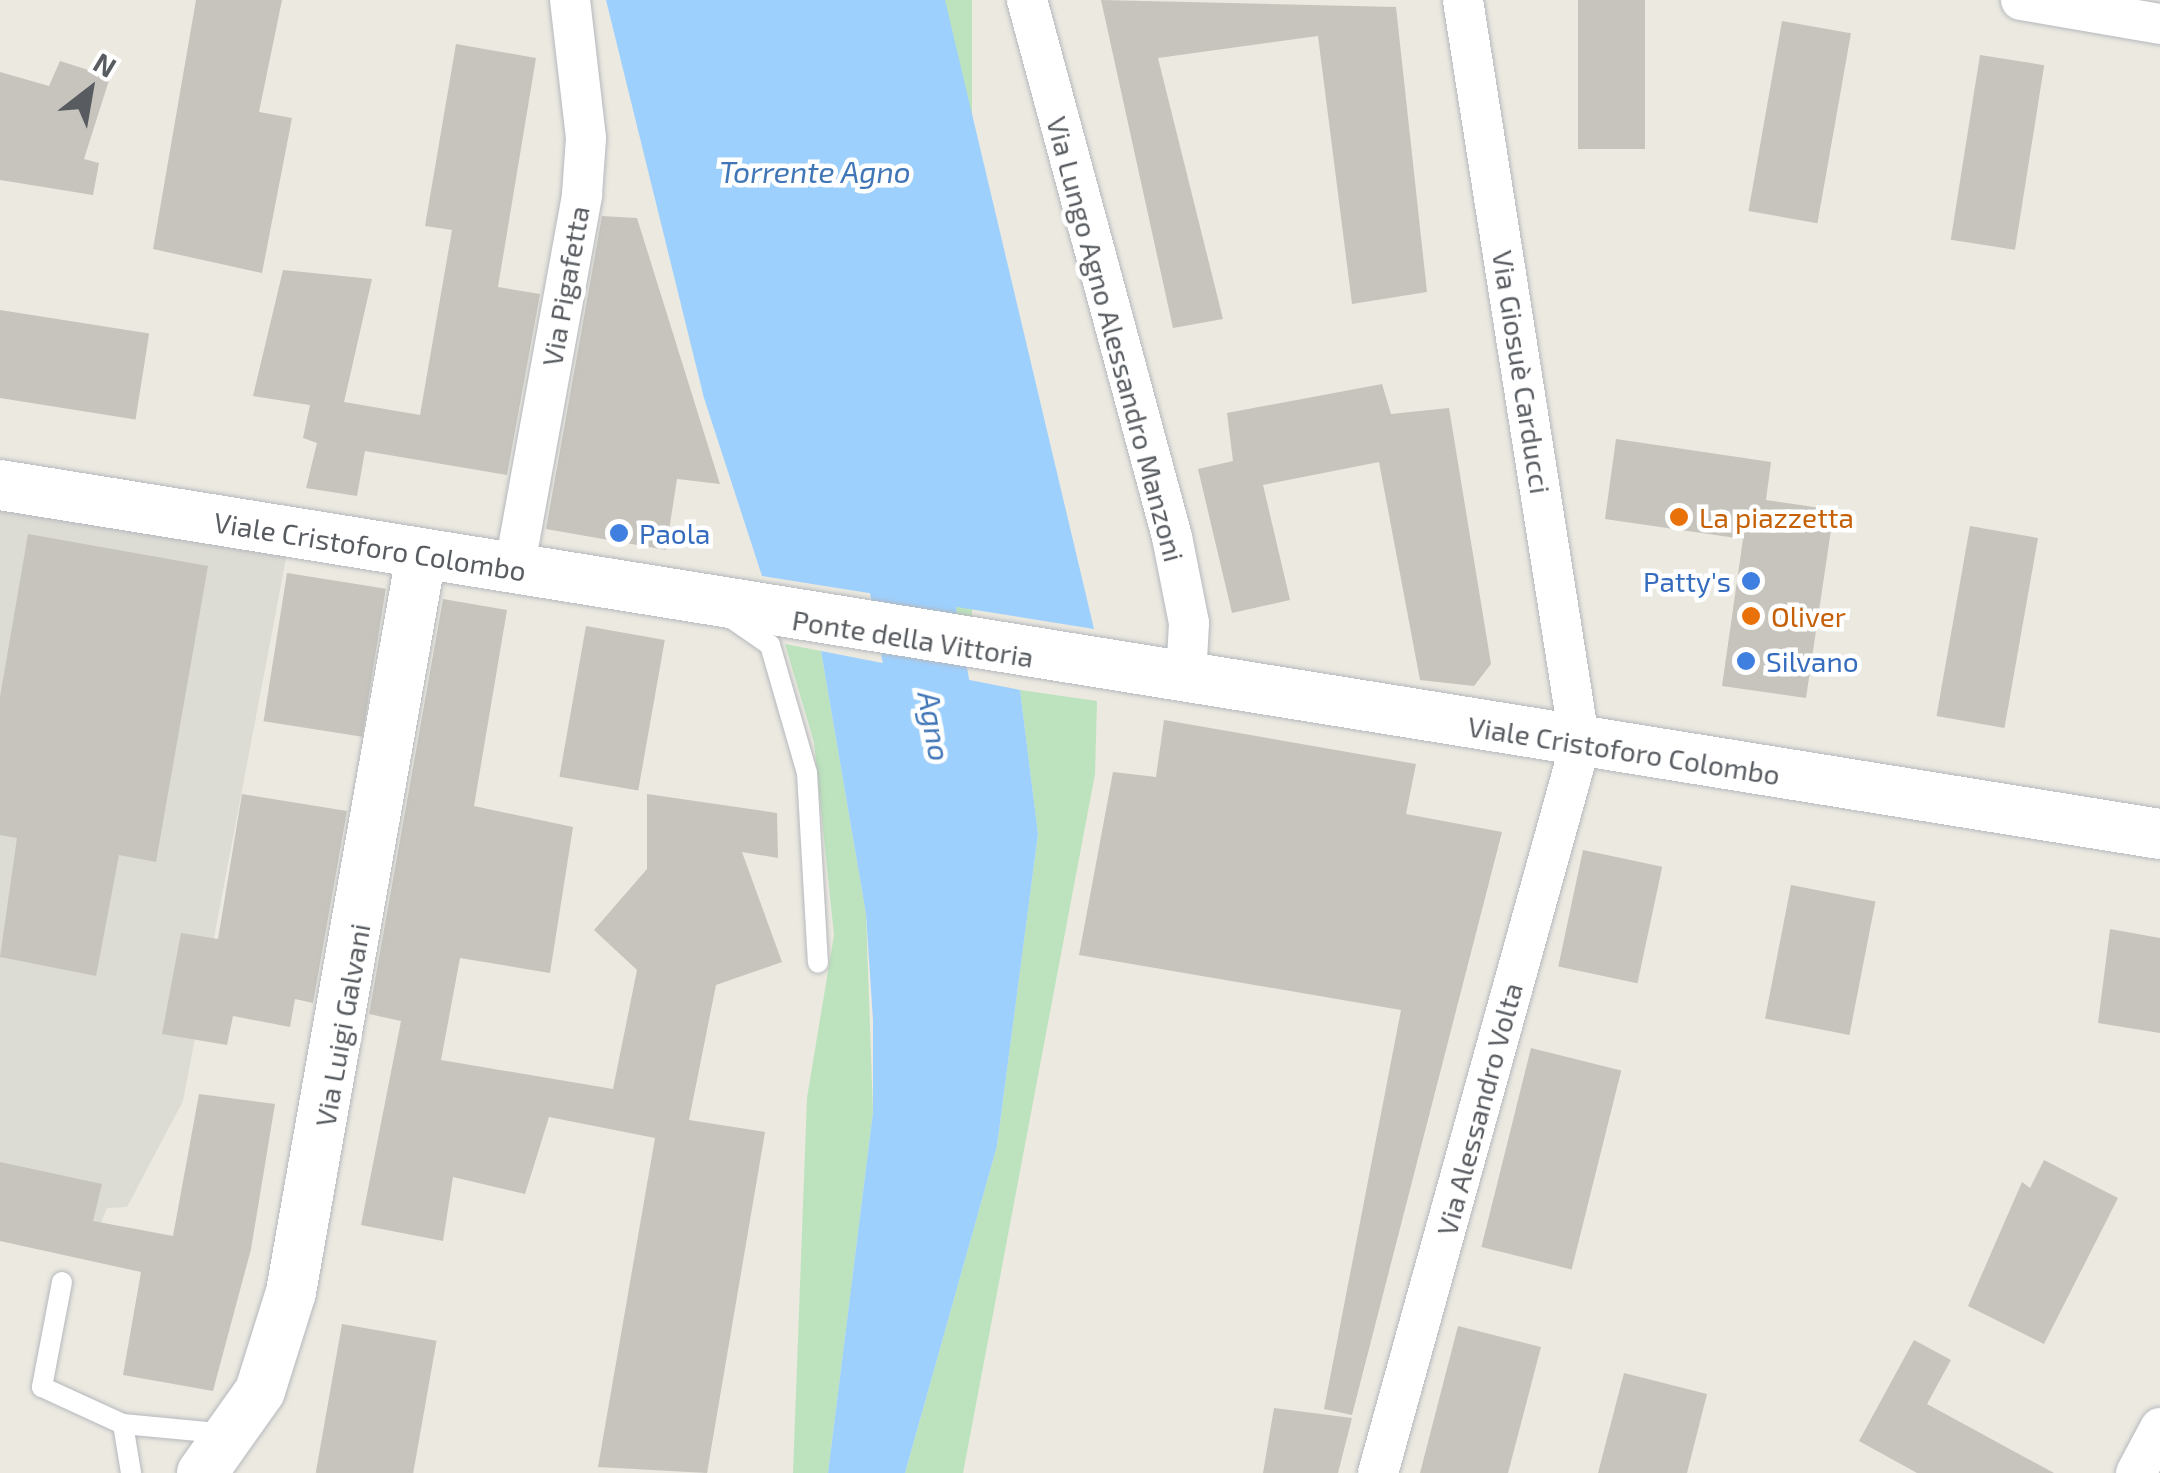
<!DOCTYPE html>
<html>
<head>
<meta charset="utf-8">
<style>
  body { margin:0 }
  #map { position:relative; width:2160px; height:1473px; overflow:hidden; background:#ebe9e0; font-family:"Exo 2",sans-serif }
  div>[style] { position:absolute }
  .industrial>* { inset:0; background:#dcdbd4 }
  .green>* { inset:0; background:#bce3bd; transform-origin:0 0 }
  .water>* { inset:0; background:#9ed0fd }
  .river>* { height:82px; margin:-41px; padding:0 41px; transform-origin:41px; border-radius:41px; background:#9ed0fd }
  .building>* { inset:0; background:#c6c4bd; transform-origin:0 0 }
  .roads { filter:drop-shadow(0 0 2px #b5b8bd) drop-shadow(0 0 2px #b5b8bd) }
  .service>* { height:20px; margin:-10px; padding:0 10px; transform-origin:10px; border-radius:10px; background:#fff }
  .minor>* { height:40px; margin:-20px; padding:0 20px; transform-origin:20px; border-radius:20px; background:#fff }
  .tertiary>* { height:50px; margin:-25px; padding:0 25px; transform-origin:25px; border-radius:25px; background:#fff }
  .dots>* { width:28px; height:28px; translate:-50% -50%; box-sizing:border-box; border:5px solid #fff; border-radius:50% }
  span { translate:-50% -50%; white-space:nowrap; text-align:center; line-height:1.15; -webkit-text-stroke:9px #fff; paint-order:stroke }
  .street-label { font-size:28px; color:#585c61 }
  .food-label { font-size:28px; color:#c56008 }
  .left { translate:0 -50%; text-align:left }
  .shop-label { font-size:28px; color:#366cbe }
  .right { translate:-100% -50%; text-align:right }
  .water-label { font-size:30px; color:#4075b6; font-style:italic }
  .north { position:absolute; left:40px; top:40px; width:100px; height:100px; -webkit-text-stroke:8px #fff; paint-order:stroke; rotate:31deg; font-size:28px; font-weight:700; line-height:40px; text-align:center; color:#585c61 }
  .north::after { content:''; display:block; margin:auto; width:35px; height:45px; background:#585c61; clip-path:polygon(50% 0,100% 100%,50% 72%,0 100%) }
</style>
</head>
<body>
<div id="map">
  <div class="industrial">
    <i style="clip-path:polygon(0 508px,287px 553px,183px 1101px,127px 1207px,107px 1208px,95px 1238px,0 1188px)"></i>
  </div>
  <div class="green">
    <i style="left:945px;top:0;width:27px;height:646px"></i>
    <i style="clip-path:polygon(785px 644px,821px 651px,866px 914px,873px 1112px,828px 1473px,793px 1473px,807px 1098px,834px 935px,814px 742px)"></i>
    <i style="clip-path:polygon(1020px 690px,1097px 701px,1095px 774px,963px 1473px,905px 1473px,997px 1146px,1038px 834px)"></i>
  </div>
  <div class="water">
    <i style="clip-path:polygon(606px 0,945px 0,1094px 629px,762px 576px,704px 398px)"></i>
    <i style="clip-path:polygon(821px 651px,1020px 690px,1038px 834px,997px 1146px,905px 1473px,828px 1473px,873px 1112px,873px 1020px,866px 914px)"></i>
  </div>
  <div class="river">
    <i style="left:893px;top:490px;width:297px;rotate:79.7deg"></i>
  </div>
  <div class="building">
    <i style="clip-path:polygon(196px 0,282px 0,259px 112px,292px 118px,262px 273px,153px 249px)"></i>
    <i style="clip-path:polygon(1101px 0,1396px 7px,1427px 292px,1352px 304px,1318px 36px,1158px 58px,1223px 319px,1173px 328px)"></i>
    <i style="left:1578px;top:0;width:67px;height:149px"></i>
    <i style="left:1782px;top:21px;width:70px;height:193px;rotate:10deg"></i>
    <i style="clip-path:polygon(456px 44px,536px 58px,498px 287px,540px 294px,507px 475px,365px 451px,357px 496px,306px 488px,317px 443px,303px 438px,310px 405px,253px 396px,283px 270px,372px 279px,344px 402px,420px 415px,452px 230px,425px 226px)"></i>
    <i style="left:1980px;top:55px;width:65px;height:187px;rotate:9deg"></i>
    <i style="clip-path:polygon(60px 61px,110px 77px,84px 159px,99px 163px,93px 195px,0 180px,0 72px,49px 86px)"></i>
    <i style="clip-path:polygon(602px 216px,637px 218px,720px 484px,677px 479px,666px 550px,546px 529px)"></i>
    <i style="left:0;top:310px;width:151px;height:87px;rotate:9deg"></i>
    <i style="clip-path:polygon(1382px 384px,1391px 414px,1449px 408px,1491px 664px,1474px 686px,1420px 680px,1379px 462px,1263px 485px,1290px 600px,1232px 613px,1198px 469px,1233px 461px,1227px 413px)"></i>
    <i style="clip-path:polygon(1616px 439px,1771px 462px,1766px 500px,1834px 510px,1806px 698px,1722px 686px,1743px 539px,1605px 519px)"></i>
    <i style="left:1970px;top:526px;width:69px;height:193px;rotate:10deg"></i>
    <i style="clip-path:polygon(28px 534px,208px 566px,156px 862px,119px 855px,96px 976px,0 957px,17px 838px,0 835px,0 697px)"></i>
    <i style="left:287px;top:573px;width:100px;height:150px;rotate:9deg"></i>
    <i style="clip-path:polygon(443px 599px,507px 610px,474px 806px,573px 827px,550px 973px,460px 958px,441px 1060px,613px 1089px,637px 970px,594px 930px,647px 869px,647px 794px,777px 813px,778px 858px,742px 852px,782px 962px,716px 985px,689px 1120px,765px 1132px,707px 1473px,598px 1467px,655px 1138px,549px 1117px,525px 1194px,453px 1177px,443px 1241px,361px 1225px,401px 1021px,369px 1014px)"></i>
    <i style="left:586px;top:626px;width:80px;height:153px;rotate:10deg"></i>
    <i style="clip-path:polygon(1164px 720px,1416px 764px,1406px 814px,1502px 832px,1352px 1415px,1324px 1409px,1401px 1010px,1079px 955px,1113px 772px,1156px 777px)"></i>
    <i style="clip-path:polygon(242px 794px,347px 811px,313px 1003px,295px 999px,290px 1027px,233px 1016px,227px 1045px,162px 1034px,181px 933px,218px 939px)"></i>
    <i style="left:1583px;top:850px;width:81px;height:119px;rotate:12deg"></i>
    <i style="left:1791px;top:885px;width:86px;height:136px;rotate:11deg"></i>
    <i style="clip-path:polygon(2110px 929px,2160px 938px,2160px 1033px,2098px 1023px)"></i>
    <i style="left:1531px;top:1048px;width:93px;height:205px;rotate:14deg"></i>
    <i style="clip-path:polygon(199px 1094px,275px 1104px,251px 1249px,213px 1391px,123px 1375px,141px 1272px,0 1241px,0 1162px,102px 1184px,93px 1221px,173px 1236px)"></i>
    <i style="clip-path:polygon(2044px 1160px,2118px 1198px,2044px 1344px,1968px 1306px,2022px 1182px,2030px 1188px)"></i>
    <i style="left:342px;top:1324px;width:96px;height:151px;rotate:10deg"></i>
    <i style="clip-path:polygon(1458px 1326px,1541px 1347px,1508px 1473px,1420px 1473px)"></i>
    <i style="clip-path:polygon(1914px 1340px,1951px 1360px,1927px 1404px,2054px 1473px,1917px 1473px,1859px 1441px)"></i>
    <i style="clip-path:polygon(1624px 1373px,1707px 1394px,1687px 1473px,1598px 1473px)"></i>
    <i style="clip-path:polygon(1274px 1408px,1352px 1418px,1338px 1473px,1263px 1473px)"></i>
  </div>
  <div class="roads">
    <div class="service">
      <i style="left:728px;top:616px;width:51px;rotate:34.6deg"></i>
      <i style="left:770px;top:645px;width:133px;rotate:73.9deg"></i>
      <i style="left:807px;top:773px;width:190px;rotate:86.7deg"></i>
      <i style="left:62px;top:1282px;width:107px;rotate:100.8deg"></i>
      <i style="left:42px;top:1387px;width:89px;rotate:24.6deg"></i>
      <i style="left:123px;top:1424px;width:105px;rotate:5.4deg"></i>
      <i style="left:123px;top:1424px;width:50px;rotate:80.7deg"></i>
    </div>
    <div class="minor">
      <i style="left:1027px;top:0;width:556px;rotate:74.89deg"></i>
      <i style="left:1172px;top:537px;width:88px;rotate:78.8deg"></i>
      <i style="left:1189px;top:623px;width:56px;rotate:93.1deg"></i>
      <i style="left:2021px;top:0;width:141px;rotate:9.8deg"></i>
      <i style="left:514px;top:570px;width:382px;rotate:-79.7deg"></i>
      <i style="left:582px;top:194px;width:56px;rotate:-85.9deg"></i>
      <i style="left:586px;top:138px;width:139px;rotate:-96.6deg"></i>
      <i style="left:1378px;top:1473px;width:756px;rotate:-74.49deg"></i>
      <i style="left:1580px;top:745px;width:754px;rotate:-98.93deg"></i>
      <i style="left:2136px;top:1473px;width:51px;rotate:-61.9deg"></i>
    </div>
    <div class="tertiary">
      <i style="left:0;top:485px;width:2188px;rotate:9.18deg"></i>
      <i style="left:202px;top:1473px;width:100px;rotate:-54.7deg"></i>
      <i style="left:260px;top:1391px;width:104px;rotate:-72.6deg"></i>
      <i style="left:291px;top:1292px;width:747px;rotate:-79.98deg"></i>
    </div>
  </div>
  <div class="dots">
    <i style="left:1679px;top:517px;background:#e8710a"></i>
    <i style="left:619px;top:533px;background:#3f7fe0"></i>
    <i style="left:1751px;top:581px;background:#3f7fe0"></i>
    <i style="left:1751px;top:616px;background:#e8710a"></i>
    <i style="left:1746px;top:661px;background:#3f7fe0"></i>
  </div>
  <div class="street-label">
    <span style="left:565px;top:286px;rotate:-80deg">Via Pigafetta</span>
    <span style="left:1116px;top:339px;rotate:75deg">Via Lungo Agno Alessandro Manzoni</span>
    <span style="left:1522px;top:372px;rotate:81deg">Via Giosuè Carducci</span>
    <span style="left:370px;top:546px;rotate:9deg">Viale Cristoforo Colombo</span>
    <span style="left:913px;top:638px;rotate:9deg">Ponte della Vittoria</span>
    <span style="left:1624px;top:750px;rotate:9deg">Viale Cristoforo Colombo</span>
    <span style="left:342px;top:1025px;rotate:-80deg">Via Luigi Galvani</span>
    <span style="left:1479px;top:1109px;rotate:-75deg">Via Alessandro Volta</span>
  </div>
  <div class="food-label">
    <span class="left" style="left:1699px;top:517px">La piazzetta</span>
    <span class="left" style="left:1771px;top:616px">Oliver</span>
  </div>
  <div class="shop-label">
    <span class="left" style="left:639px;top:533px">Paola</span>
    <span class="right" style="left:1731px;top:581px">Patty's</span>
    <span class="left" style="left:1766px;top:661px">Silvano</span>
  </div>
  <div class="water-label">
    <span style="left:815px;top:171px">Torrente Agno</span>
    <span style="left:935px;top:726px;rotate:80deg">Agno</span>
  </div>
  <div class="north">N</div>
</div>
</body>
</html>
